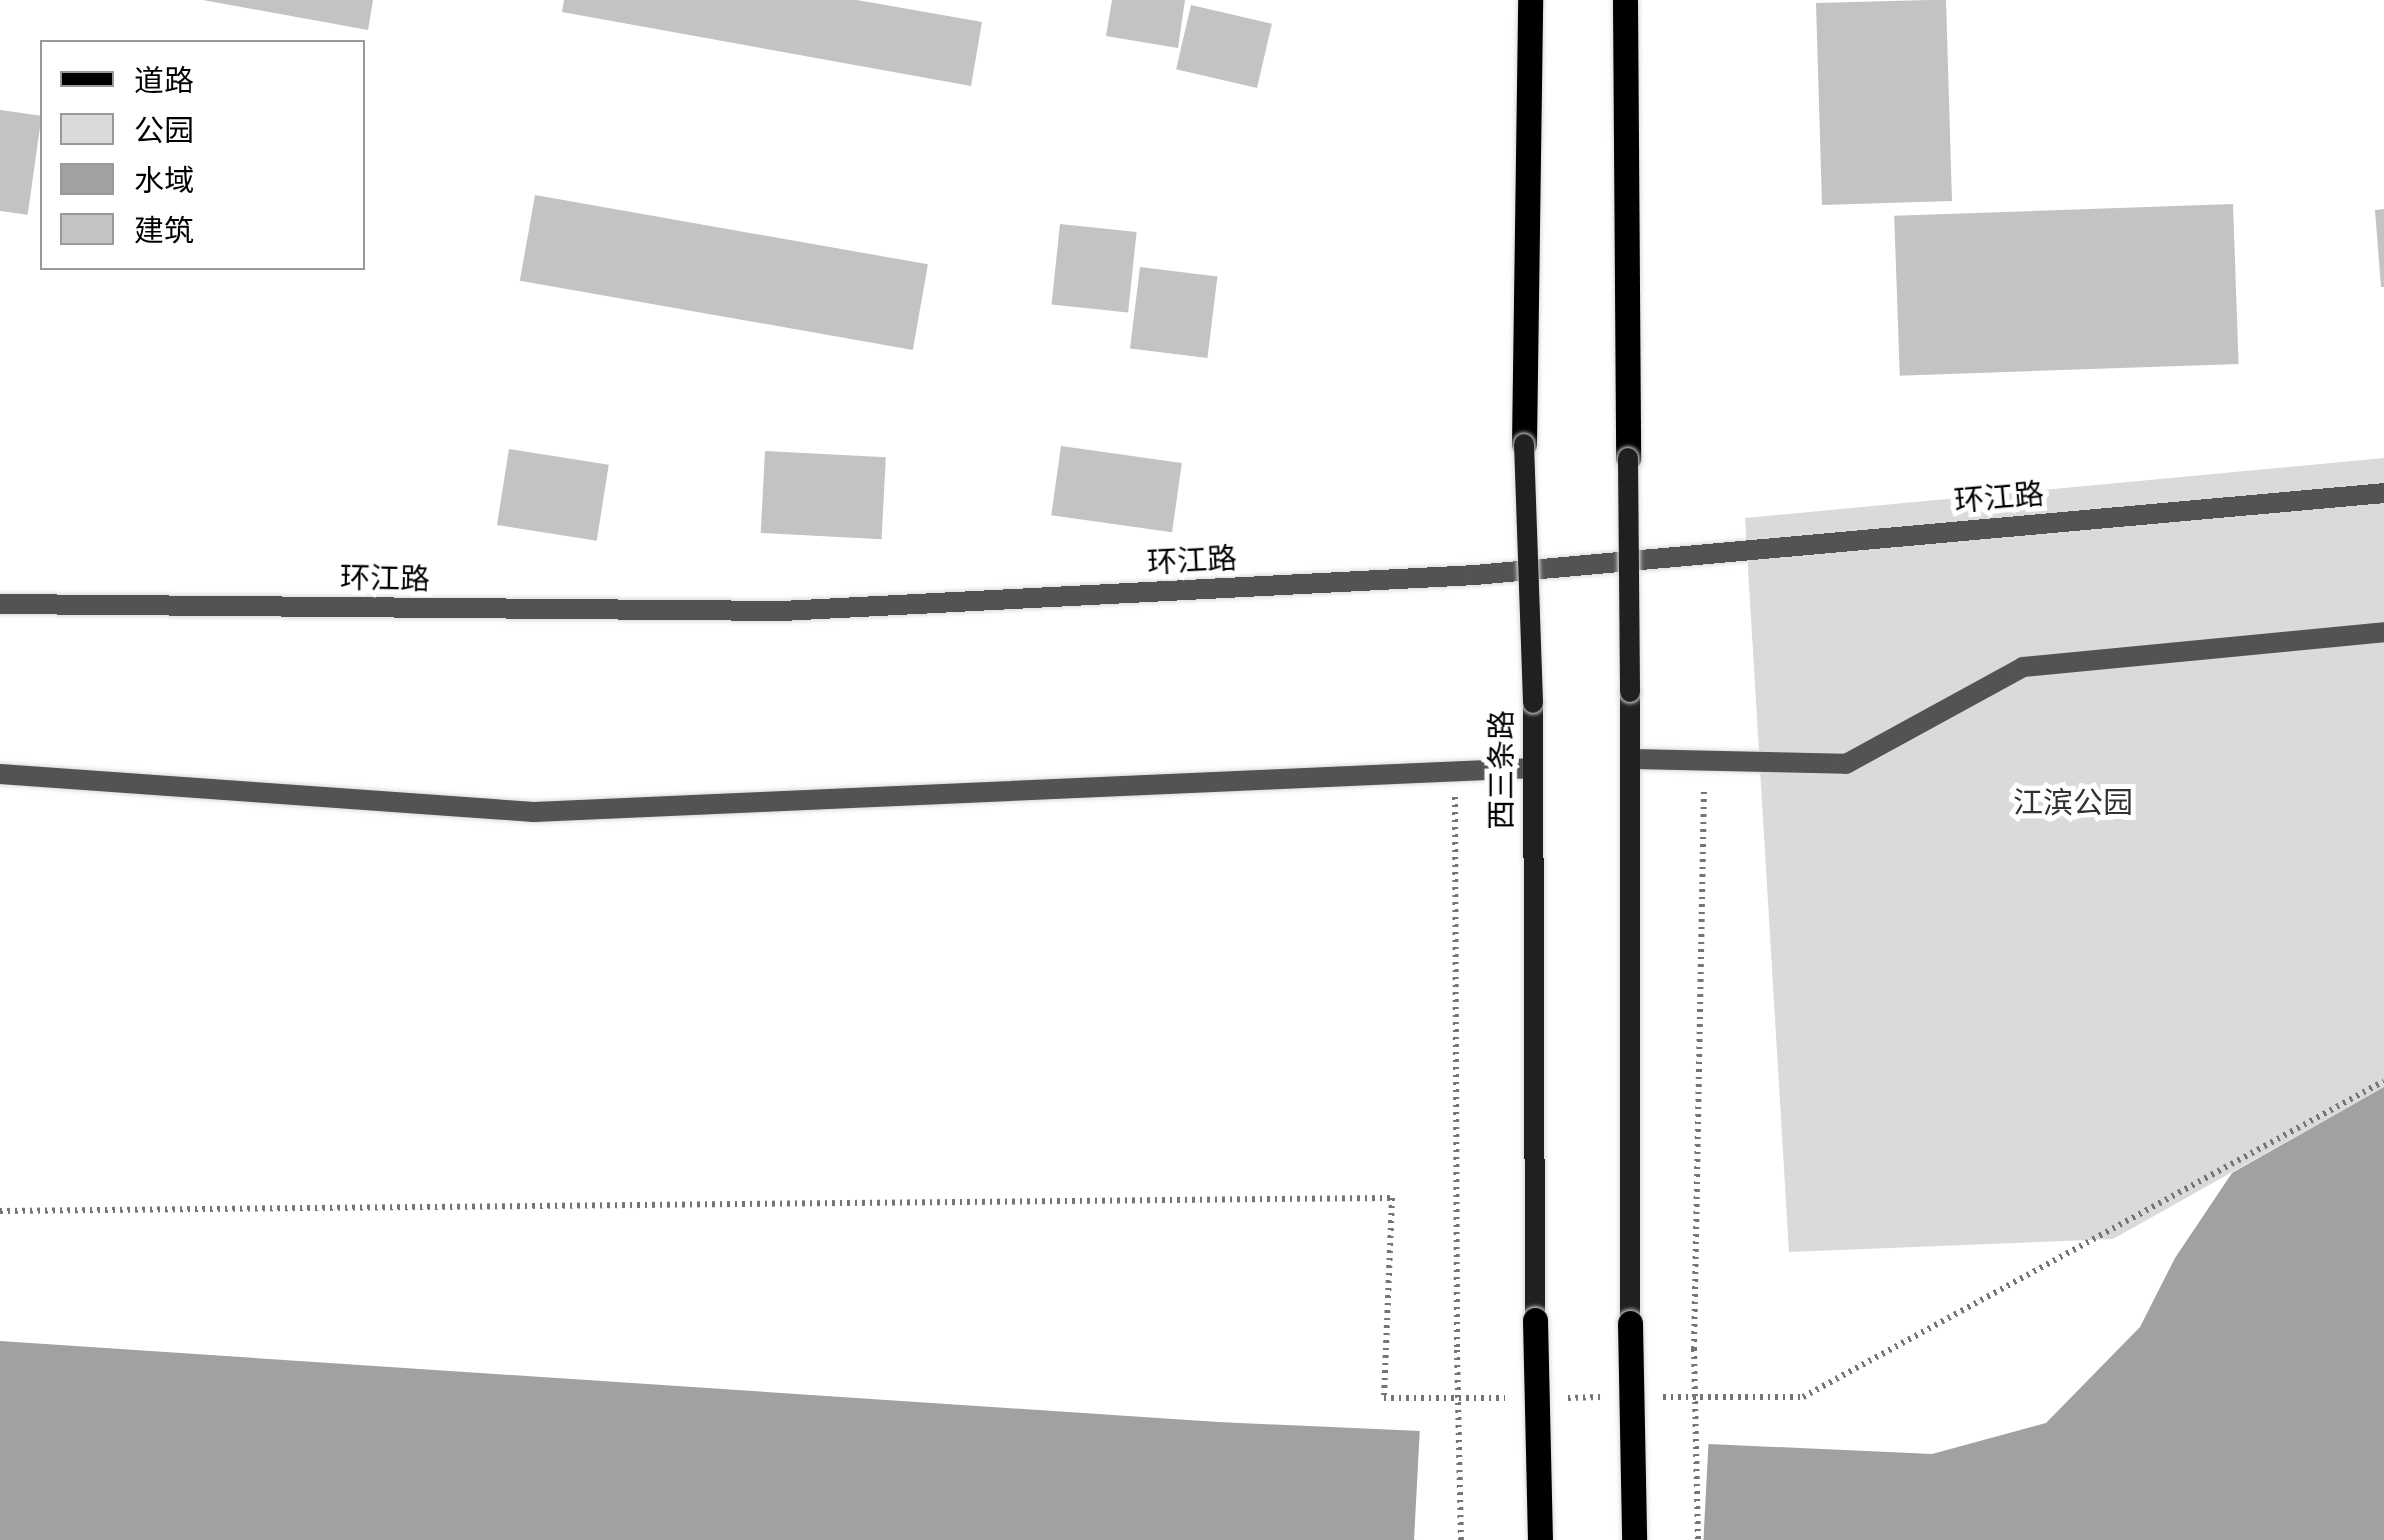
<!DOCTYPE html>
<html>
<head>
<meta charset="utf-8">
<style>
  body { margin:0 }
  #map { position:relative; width:2384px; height:1540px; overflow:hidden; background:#fff; font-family:"Titillium Web","Noto Sans SC",sans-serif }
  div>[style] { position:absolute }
  .green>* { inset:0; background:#dadada }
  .water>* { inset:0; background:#a1a1a1 }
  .pier>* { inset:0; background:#fff; transform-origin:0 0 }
  .building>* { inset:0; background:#c3c3c3; transform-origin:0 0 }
  .path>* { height:6px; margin-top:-3px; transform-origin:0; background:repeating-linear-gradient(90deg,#757575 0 2.5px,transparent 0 7.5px) }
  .roads { filter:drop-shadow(0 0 2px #dbdbdb) drop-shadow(0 0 2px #dbdbdb) }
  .street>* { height:20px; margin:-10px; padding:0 10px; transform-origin:10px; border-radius:10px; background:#535353 }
  .secondary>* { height:20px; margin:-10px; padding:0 10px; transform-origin:10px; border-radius:10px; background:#202020 }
  .primary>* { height:25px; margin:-12.5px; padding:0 12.5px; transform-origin:12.5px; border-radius:12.5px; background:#000 }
  .path-bridge>* { height:6px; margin-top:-3px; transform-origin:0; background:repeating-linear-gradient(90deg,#757575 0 2.5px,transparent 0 7.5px) }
  .bridges { filter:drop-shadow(0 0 2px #dbdbdb) drop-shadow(0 0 2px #dbdbdb) }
  .secondary-bridge>* { height:20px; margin:-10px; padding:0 10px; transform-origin:10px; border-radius:10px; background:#202020 }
  .primary-bridge>* { height:25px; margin:-12.5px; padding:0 12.5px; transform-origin:12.5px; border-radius:12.5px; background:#000 }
  span { translate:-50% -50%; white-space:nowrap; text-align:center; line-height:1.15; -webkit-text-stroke:10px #fff; paint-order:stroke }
  .street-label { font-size:30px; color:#000 }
  .park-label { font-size:30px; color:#313131 }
  .legend { position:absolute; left:40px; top:40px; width:325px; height:230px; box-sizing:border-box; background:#fff; border:2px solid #999; margin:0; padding:12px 18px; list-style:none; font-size:30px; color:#000 }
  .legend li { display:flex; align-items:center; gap:20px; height:50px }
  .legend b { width:50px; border:2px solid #999 }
</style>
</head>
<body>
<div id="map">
  <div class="green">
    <i style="clip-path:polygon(2384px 458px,2384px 1087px,2113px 1239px,1789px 1252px,1745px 518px)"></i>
  </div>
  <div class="water">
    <i style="clip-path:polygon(2384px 1087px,2384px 1540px,0 1540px,0 1341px,1218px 1422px,1932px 1454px,2046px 1423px,2140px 1327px,2175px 1258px,2232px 1173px)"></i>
  </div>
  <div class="pier">
    <i style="left:1420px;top:1426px;width:289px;height:114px;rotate:3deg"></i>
  </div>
  <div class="building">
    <i style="clip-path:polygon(203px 0,373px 0,368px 30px)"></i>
    <i style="clip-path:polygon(564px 0,857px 0,982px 22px,971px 86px,562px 12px)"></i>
    <i style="clip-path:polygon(1112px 0,1185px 0,1178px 48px,1106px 36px)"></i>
    <i style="clip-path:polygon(1929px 0,1946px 0,1952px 201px,1822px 205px,1816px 3px)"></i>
    <i style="left:1191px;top:5px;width:83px;height:66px;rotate:13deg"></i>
    <i style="left:0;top:110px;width:42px;height:100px;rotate:8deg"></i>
    <i style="left:535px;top:195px;width:399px;height:87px;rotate:10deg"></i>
    <i style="left:2233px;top:204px;width:160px;height:339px;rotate:88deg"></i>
    <i style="clip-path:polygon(2384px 209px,2384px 287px,2381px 287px,2375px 210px)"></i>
    <i style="left:1060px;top:224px;width:77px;height:81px;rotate:6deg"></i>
    <i style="left:1140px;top:267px;width:78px;height:82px;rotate:7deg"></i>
    <i style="left:1061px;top:446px;width:122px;height:70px;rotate:8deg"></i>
    <i style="left:509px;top:449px;width:101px;height:77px;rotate:9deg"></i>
    <i style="left:765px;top:451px;width:121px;height:82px;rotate:3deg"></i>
  </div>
  <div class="path">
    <i style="left:1455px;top:797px;width:553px;rotate:89.79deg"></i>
    <i style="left:0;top:1211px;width:1392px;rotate:-0.54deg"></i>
    <i style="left:1392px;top:1198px;width:200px;rotate:92.3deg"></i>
    <i style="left:1384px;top:1398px;width:121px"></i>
    <i style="left:1694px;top:1349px;width:562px;rotate:-88.98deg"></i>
    <i style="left:1663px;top:1397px;width:140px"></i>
    <i style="left:1803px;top:1397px;width:661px;rotate:-28.54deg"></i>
    <i style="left:1568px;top:1398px;width:32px;rotate:-2deg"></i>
  </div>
  <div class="roads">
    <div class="street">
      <i style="left:0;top:604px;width:782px;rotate:0.51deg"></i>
      <i style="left:782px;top:611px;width:694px;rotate:-2.97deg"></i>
      <i style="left:1475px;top:575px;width:913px;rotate:-5.15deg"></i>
      <i style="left:1632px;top:759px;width:214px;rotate:1.3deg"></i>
      <i style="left:1846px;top:764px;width:202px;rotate:-28.7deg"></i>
      <i style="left:2023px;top:667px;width:363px;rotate:-5.5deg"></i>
      <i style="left:0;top:774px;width:535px;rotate:4.07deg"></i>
      <i style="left:534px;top:812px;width:1000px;rotate:-2.52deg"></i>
    </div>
    <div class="secondary">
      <i style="left:1533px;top:703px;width:617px;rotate:89.81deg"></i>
      <i style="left:1630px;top:1323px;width:631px;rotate:-90deg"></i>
    </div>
    <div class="primary">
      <i style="left:1625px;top:0;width:458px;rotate:89.6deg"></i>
      <i style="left:1524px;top:444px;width:444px;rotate:-89.2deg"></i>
    </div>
  </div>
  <div class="path-bridge">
    <i style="left:1694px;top:1349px;width:191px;rotate:88.8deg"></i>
    <i style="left:1457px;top:1350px;width:190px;rotate:88.8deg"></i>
  </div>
  <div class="bridges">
    <div class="secondary-bridge">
      <i style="left:1524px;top:444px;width:259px;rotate:88deg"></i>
      <i style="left:1628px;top:458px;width:234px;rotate:89.5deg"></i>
    </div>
    <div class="primary-bridge">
      <i style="left:1535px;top:1320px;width:220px;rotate:88.7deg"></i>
      <i style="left:1630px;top:1323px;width:217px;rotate:88.9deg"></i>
    </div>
  </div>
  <div class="street-label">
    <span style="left:1999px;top:497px;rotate:-5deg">环江路</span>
    <span style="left:1192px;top:560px;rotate:-3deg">环江路</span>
    <span style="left:385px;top:578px;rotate:1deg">环江路</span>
    <span style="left:1501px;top:770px;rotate:-90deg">西三条路</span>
  </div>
  <div class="park-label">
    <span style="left:2073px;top:802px">江滨公园</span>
  </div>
  <ul class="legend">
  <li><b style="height:12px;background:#000"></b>道路</li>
  <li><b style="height:28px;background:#dadada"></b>公园</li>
  <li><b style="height:28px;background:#a1a1a1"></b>水域</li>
  <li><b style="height:28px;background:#c3c3c3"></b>建筑</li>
  </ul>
</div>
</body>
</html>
